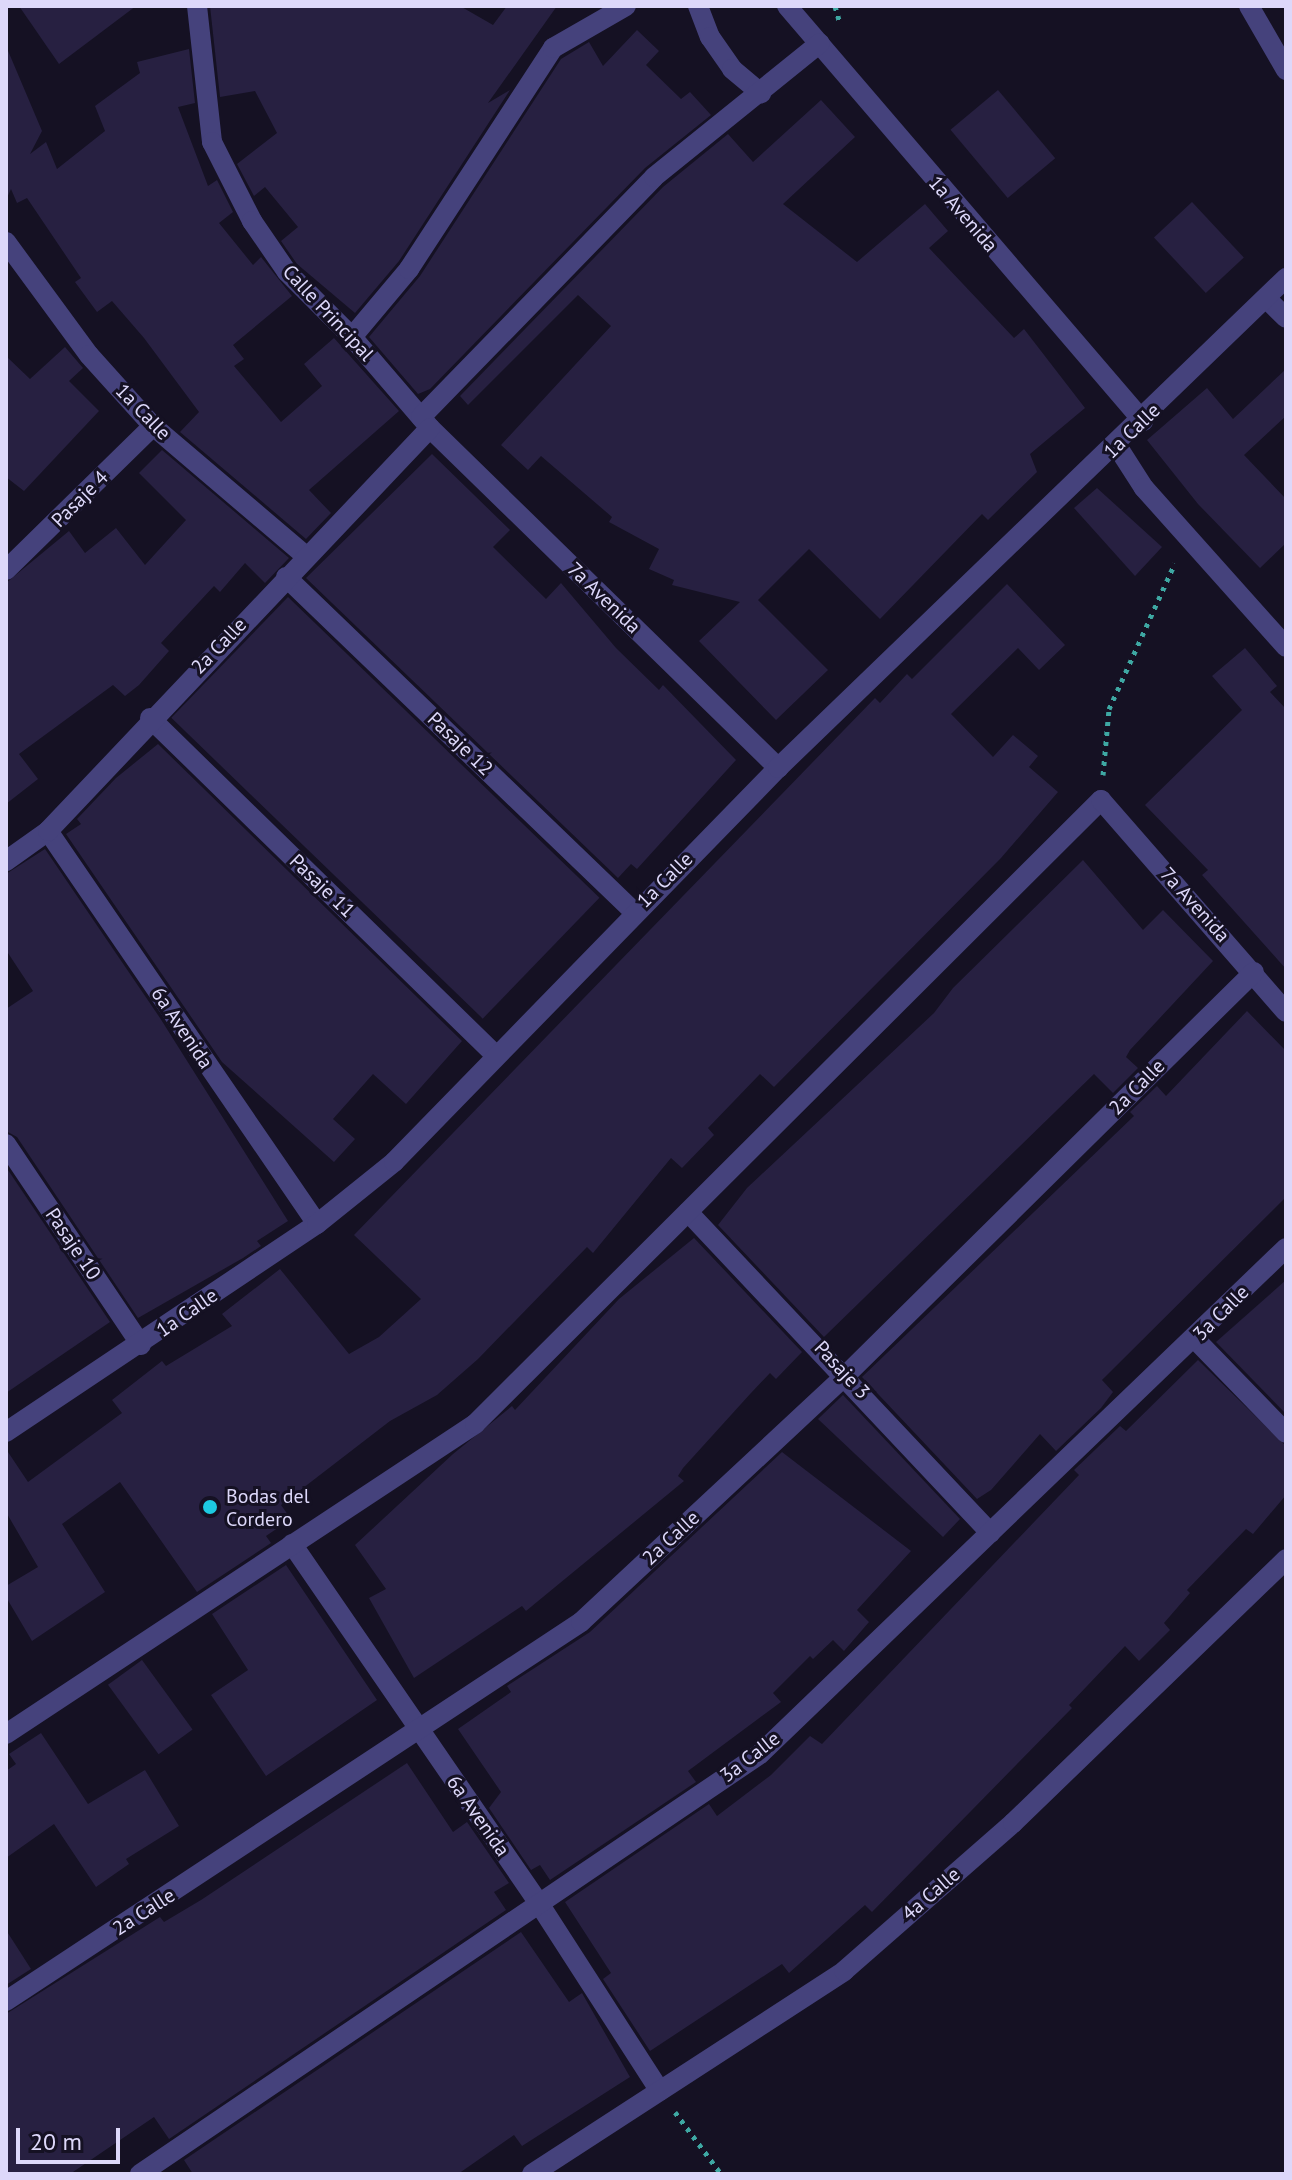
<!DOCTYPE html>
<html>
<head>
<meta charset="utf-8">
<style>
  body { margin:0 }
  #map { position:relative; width:1292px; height:2180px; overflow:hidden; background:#151123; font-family:"PT Sans",sans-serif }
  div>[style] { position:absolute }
  .building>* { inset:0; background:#272041; transform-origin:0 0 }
  .path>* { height:5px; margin-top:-2.5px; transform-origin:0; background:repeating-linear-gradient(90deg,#3ea8a3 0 4px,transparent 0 10px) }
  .minor>* { height:20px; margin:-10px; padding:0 10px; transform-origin:10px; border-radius:10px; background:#45427c }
  .dots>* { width:22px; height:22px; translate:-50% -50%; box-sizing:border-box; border:4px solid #151123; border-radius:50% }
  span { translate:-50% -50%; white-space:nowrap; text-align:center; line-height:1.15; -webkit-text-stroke:6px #151123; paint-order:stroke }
  .street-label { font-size:20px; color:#ddd8fa }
  .poi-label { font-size:20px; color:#ddd8fa }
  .left { translate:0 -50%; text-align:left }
  .frame { position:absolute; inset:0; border:8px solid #ddd8fa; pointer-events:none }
  .scale { position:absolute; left:16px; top:2128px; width:104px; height:36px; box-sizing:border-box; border:4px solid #ddd8fa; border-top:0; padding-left:10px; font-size:24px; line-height:28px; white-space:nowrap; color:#ddd8fa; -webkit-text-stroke:6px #151123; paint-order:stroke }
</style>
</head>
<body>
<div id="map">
  <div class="building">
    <i style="clip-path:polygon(19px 6px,136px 6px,59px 64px)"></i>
    <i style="clip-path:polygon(210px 6px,460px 6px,493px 25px,507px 6px,557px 6px,488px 103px,510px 90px,399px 261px,355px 313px,297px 264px,281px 241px,298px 227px,265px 187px,254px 196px,237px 164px,277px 133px,255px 91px,220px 97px)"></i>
    <i style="clip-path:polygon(637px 30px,659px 51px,646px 65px,681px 99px,690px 92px,711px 115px,645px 168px,430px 389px,418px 394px,369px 337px,420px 276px,561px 59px,589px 42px,603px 66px)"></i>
    <i style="clip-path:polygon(6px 46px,42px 131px,30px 154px,46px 142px,57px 169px,105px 131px,95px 106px,140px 73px,137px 62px,189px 49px,195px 103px,178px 107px,208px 186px,217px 180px,233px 212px,219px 223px,253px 265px,261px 257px,292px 296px,233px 345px,244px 359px,234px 366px,281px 422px,322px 386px,304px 364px,334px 338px,399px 411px,309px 490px,331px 513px,306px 539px,180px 432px,199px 412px,144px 338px,112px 301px,97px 312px,75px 282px,81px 278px,27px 198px,17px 203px,11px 189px,6px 200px)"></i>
    <i style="left:998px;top:90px;width:89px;height:62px;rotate:50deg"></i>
    <i style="clip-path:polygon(821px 100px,855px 137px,783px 204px,857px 262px,925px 204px,948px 231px,929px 248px,1014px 338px,1024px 329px,1085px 408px,1030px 454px,1037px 472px,988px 520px,982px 514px,880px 619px,809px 549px,758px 600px,828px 670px,776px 720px,699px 641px,740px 602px,672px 585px,674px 580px,649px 569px,659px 549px,609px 522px,612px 517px,541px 456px,528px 470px,501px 445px,611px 326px,578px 295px,468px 405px,460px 396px,663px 187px,728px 134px,753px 162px)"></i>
    <i style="left:1192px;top:202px;width:76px;height:52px;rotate:47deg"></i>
    <i style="clip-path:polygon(65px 347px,83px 368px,69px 381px,99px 411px,24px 491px,6px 477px,6px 356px,30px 379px)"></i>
    <i style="clip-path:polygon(1286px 369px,1286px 416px,1244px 455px,1286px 499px,1286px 543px,1260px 568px,1198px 504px,1147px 440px,1207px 388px,1233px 419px)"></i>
    <i style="clip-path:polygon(162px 450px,289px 558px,265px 583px,245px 563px,220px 592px,214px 586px,161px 643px,169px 651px,139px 685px,125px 696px,113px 685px,19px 754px,38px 779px,6px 804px,6px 583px,69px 531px,85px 553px,116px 528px,145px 565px,186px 520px,139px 473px)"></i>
    <i style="clip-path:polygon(432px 454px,510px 530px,493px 547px,546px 599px,561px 583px,616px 648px,659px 690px,663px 685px,736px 760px,637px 869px,631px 864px,618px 878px,306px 578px)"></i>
    <i style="clip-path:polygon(1097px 488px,1162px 547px,1135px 576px,1074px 508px)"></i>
    <i style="clip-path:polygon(1007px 584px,1065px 645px,1039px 670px,1018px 648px,951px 714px,993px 757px,1013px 735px,1038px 756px,1029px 767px,1058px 792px,1001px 858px,774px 1087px,760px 1074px,708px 1128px,714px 1135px,682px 1168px,671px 1158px,593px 1253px,587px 1247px,478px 1359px,437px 1395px,390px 1421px,281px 1505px,291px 1519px,266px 1536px,271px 1543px,197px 1592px,120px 1482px,62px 1524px,105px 1592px,32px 1641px,6px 1597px,6px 1586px,38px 1567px,6px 1512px,6px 1449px,28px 1482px,122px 1413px,112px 1400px,162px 1361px,166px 1366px,232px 1326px,222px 1314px,280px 1269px,349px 1354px,379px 1337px,421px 1299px,354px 1235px,875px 698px,880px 703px,907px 674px,912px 679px)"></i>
    <i style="left:288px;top:597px;width:433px;height:168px;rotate:44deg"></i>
    <i style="clip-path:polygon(1245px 648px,1277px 686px,1270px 692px,1286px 709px,1286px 969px,1202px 875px,1208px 870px,1145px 805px,1242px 710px,1212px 676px)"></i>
    <i style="clip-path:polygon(158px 744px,462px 1041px,406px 1104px,373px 1074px,333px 1119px,355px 1139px,334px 1162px,222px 1062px,66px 834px,81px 824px,77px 819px,116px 778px)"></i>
    <i style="clip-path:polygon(45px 849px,160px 1018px,288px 1221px,257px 1241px,261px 1246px,243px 1258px,138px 1318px,17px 1137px,6px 1131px,6px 1009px,33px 991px,6px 950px,6px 874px)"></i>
    <i style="clip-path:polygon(1083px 860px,1143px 930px,1163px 910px,1213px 961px,1130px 1050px,1126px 1057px,1138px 1068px,1113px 1093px,1094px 1074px,824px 1337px,718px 1225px,747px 1188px,934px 1013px,953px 988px)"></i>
    <i style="clip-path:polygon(1247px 1011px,1286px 1051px,1286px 1197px,1102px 1380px,1113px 1392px,1101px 1408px,1056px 1451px,1040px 1434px,991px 1490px,977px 1499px,862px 1377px,1134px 1116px,1130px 1112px,1157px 1086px,1166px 1096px)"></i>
    <i style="clip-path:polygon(6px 1167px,110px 1322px,6px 1393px)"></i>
    <i style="clip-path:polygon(694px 1238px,802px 1352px,776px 1379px,770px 1373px,751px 1393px,683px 1468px,678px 1476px,684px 1481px,526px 1611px,522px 1606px,414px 1678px,369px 1598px,386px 1589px,355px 1545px,453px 1454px,512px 1406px,515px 1410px,619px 1299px)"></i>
    <i style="clip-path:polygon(1286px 1280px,1286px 1414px,1216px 1342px)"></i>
    <i style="clip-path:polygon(1198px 1360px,1286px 1446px,1286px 1495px,1253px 1534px,1246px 1529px,1187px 1590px,1190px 1593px,1164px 1623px,1170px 1630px,1139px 1661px,1125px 1646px,1069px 1705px,1072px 1708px,872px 1912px,865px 1905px,789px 1973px,782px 1964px,650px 2051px,603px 1979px,611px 1973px,565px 1902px,709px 1804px,717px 1816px,771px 1775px,810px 1736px,822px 1744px,1079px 1475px,1074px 1470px,1120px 1426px,1126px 1431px)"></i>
    <i style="clip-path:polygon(843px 1395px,960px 1519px,943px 1537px,818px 1419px)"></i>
    <i style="clip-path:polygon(782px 1452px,911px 1551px,857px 1610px,869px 1622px,844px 1651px,833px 1640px,813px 1659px,810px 1656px,773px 1693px,781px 1702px,688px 1771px,696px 1782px,550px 1880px,540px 1865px,531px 1870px,489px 1808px,501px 1792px,458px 1729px,511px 1692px,507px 1686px,590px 1632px)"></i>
    <i style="clip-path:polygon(286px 1565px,377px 1700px,266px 1776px,211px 1695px,248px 1670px,212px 1614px)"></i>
    <i style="left:142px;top:1660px;width:86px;height:42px;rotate:54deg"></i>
    <i style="clip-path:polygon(41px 1733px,88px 1804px,145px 1770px,179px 1826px,126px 1859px,129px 1864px,96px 1887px,54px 1824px,6px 1858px,6px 1771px,16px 1764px,9px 1754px)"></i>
    <i style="clip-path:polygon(407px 1763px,453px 1832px,467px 1822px,509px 1883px,494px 1892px,506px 1910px,169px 2139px,154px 2117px,70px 2174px,6px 2174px,6px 2014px,160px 1917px,164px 1922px,201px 1900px)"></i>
    <i style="clip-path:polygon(6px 1930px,31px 1969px,6px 1985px)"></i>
    <i style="clip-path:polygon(521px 1932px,569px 2002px,582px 1993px,630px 2077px,522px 2146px,514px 2135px,458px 2174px,193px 2174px,184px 2160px)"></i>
  </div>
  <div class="path">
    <i style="left:835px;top:6px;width:19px;rotate:74deg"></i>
    <i style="left:1103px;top:775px;width:66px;rotate:-84.8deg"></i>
    <i style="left:1109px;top:709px;width:160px;rotate:-65.7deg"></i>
    <i style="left:675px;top:2112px;width:77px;rotate:53.4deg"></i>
  </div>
  <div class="minor">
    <i style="left:197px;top:6px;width:137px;rotate:83.7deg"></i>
    <i style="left:212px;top:142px;width:89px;rotate:63.1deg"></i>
    <i style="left:252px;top:221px;width:62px;rotate:55.5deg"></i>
    <i style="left:287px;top:272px;width:92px;rotate:45deg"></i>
    <i style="left:352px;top:337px;width:120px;rotate:49.4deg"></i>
    <i style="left:430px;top:428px;width:487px;rotate:44.3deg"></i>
    <i style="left:698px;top:6px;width:33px;rotate:69deg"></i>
    <i style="left:710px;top:37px;width:39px;rotate:55deg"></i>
    <i style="left:732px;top:69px;width:38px;rotate:40deg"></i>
    <i style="left:787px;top:6px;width:547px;rotate:49.38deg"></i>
    <i style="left:1249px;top:6px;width:74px;rotate:60deg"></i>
    <i style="left:6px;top:242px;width:140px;rotate:53.7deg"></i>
    <i style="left:89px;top:355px;width:96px;rotate:48deg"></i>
    <i style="left:153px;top:426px;width:202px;rotate:40.4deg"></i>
    <i style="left:1266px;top:298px;width:28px;rotate:45deg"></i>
    <i style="left:352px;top:337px;width:89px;rotate:-50deg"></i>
    <i style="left:409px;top:269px;width:264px;rotate:-56.9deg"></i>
    <i style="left:553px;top:48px;width:84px;rotate:-29.9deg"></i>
    <i style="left:421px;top:417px;width:334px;rotate:-45.8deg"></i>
    <i style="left:654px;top:177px;width:213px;rotate:-38.9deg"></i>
    <i style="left:1117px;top:446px;width:50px;rotate:57.3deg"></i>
    <i style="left:1144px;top:488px;width:213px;rotate:48.2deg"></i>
    <i style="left:6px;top:570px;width:206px;rotate:-44.4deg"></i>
    <i style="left:286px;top:577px;width:483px;rotate:43.9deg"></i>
    <i style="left:150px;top:718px;width:481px;rotate:44.3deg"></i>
    <i style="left:48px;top:831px;width:476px;rotate:55.6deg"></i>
    <i style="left:6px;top:861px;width:52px;rotate:-35.5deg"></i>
    <i style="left:48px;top:831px;width:555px;rotate:-46.53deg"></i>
    <i style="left:6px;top:1144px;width:242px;rotate:56.1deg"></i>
    <i style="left:688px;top:1212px;width:441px;rotate:46.7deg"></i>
    <i style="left:1195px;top:1339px;width:131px;rotate:45.9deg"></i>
    <i style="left:6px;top:1432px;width:374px;rotate:-33.8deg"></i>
    <i style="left:317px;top:1224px;width:99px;rotate:-38.8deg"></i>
    <i style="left:394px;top:1162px;width:550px;rotate:-45.74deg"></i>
    <i style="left:778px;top:768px;width:706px;rotate:-43.97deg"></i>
    <i style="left:292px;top:1544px;width:438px;rotate:55.5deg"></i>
    <i style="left:540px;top:1905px;width:221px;rotate:57.2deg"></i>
    <i style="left:6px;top:1734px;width:562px;rotate:-33.46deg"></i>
    <i style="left:475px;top:1424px;width:884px;rotate:-44.91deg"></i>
    <i style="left:1101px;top:800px;width:281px;rotate:48.9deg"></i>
    <i style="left:6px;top:2001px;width:689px;rotate:-33.39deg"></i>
    <i style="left:581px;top:1622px;width:364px;rotate:-43deg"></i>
    <i style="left:847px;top:1374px;width:572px;rotate:-44.65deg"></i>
    <i style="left:140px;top:2174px;width:749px;rotate:-34.11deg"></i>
    <i style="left:760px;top:1754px;width:730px;rotate:-43.89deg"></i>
    <i style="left:532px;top:2174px;width:372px;rotate:-33deg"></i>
    <i style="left:844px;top:1971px;width:225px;rotate:-41.2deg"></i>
    <i style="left:1013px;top:1823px;width:380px;rotate:-44deg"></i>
  </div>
  <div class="dots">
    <i style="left:210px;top:1507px;background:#1dcae1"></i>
  </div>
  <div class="street-label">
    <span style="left:963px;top:214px;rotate:49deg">1a Avenida</span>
    <span style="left:328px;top:313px;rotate:47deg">Calle Principal</span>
    <span style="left:143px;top:412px;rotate:46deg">1a Calle</span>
    <span style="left:1132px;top:431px;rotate:-44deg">1a Calle</span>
    <span style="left:80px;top:499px;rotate:-45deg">Pasaje 4</span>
    <span style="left:604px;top:598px;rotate:44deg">7a Avenida</span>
    <span style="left:219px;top:646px;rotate:-46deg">2a Calle</span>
    <span style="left:460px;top:744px;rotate:44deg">Pasaje 12</span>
    <span style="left:665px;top:880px;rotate:-45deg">1a Calle</span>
    <span style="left:322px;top:886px;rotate:44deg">Pasaje 11</span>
    <span style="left:1195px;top:905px;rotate:48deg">7a Avenida</span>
    <span style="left:182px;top:1028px;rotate:56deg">6a Avenida</span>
    <span style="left:1137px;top:1087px;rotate:-45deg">2a Calle</span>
    <span style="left:73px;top:1244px;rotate:56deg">Pasaje 10</span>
    <span style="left:187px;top:1313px;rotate:-35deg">1a Calle</span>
    <span style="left:1221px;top:1313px;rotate:-45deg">3a Calle</span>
    <span style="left:842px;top:1370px;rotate:47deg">Pasaje 3</span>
    <span style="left:671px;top:1538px;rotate:-43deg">2a Calle</span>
    <span style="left:750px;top:1757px;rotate:-38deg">3a Calle</span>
    <span style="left:478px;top:1816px;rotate:55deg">6a Avenida</span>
    <span style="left:931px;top:1894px;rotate:-41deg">4a Calle</span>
    <span style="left:144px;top:1912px;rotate:-33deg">2a Calle</span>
  </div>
  <div class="poi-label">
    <span class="left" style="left:226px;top:1508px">Bodas del<br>Cordero</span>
  </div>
  <div class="frame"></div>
  <div class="scale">20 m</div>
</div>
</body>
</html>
